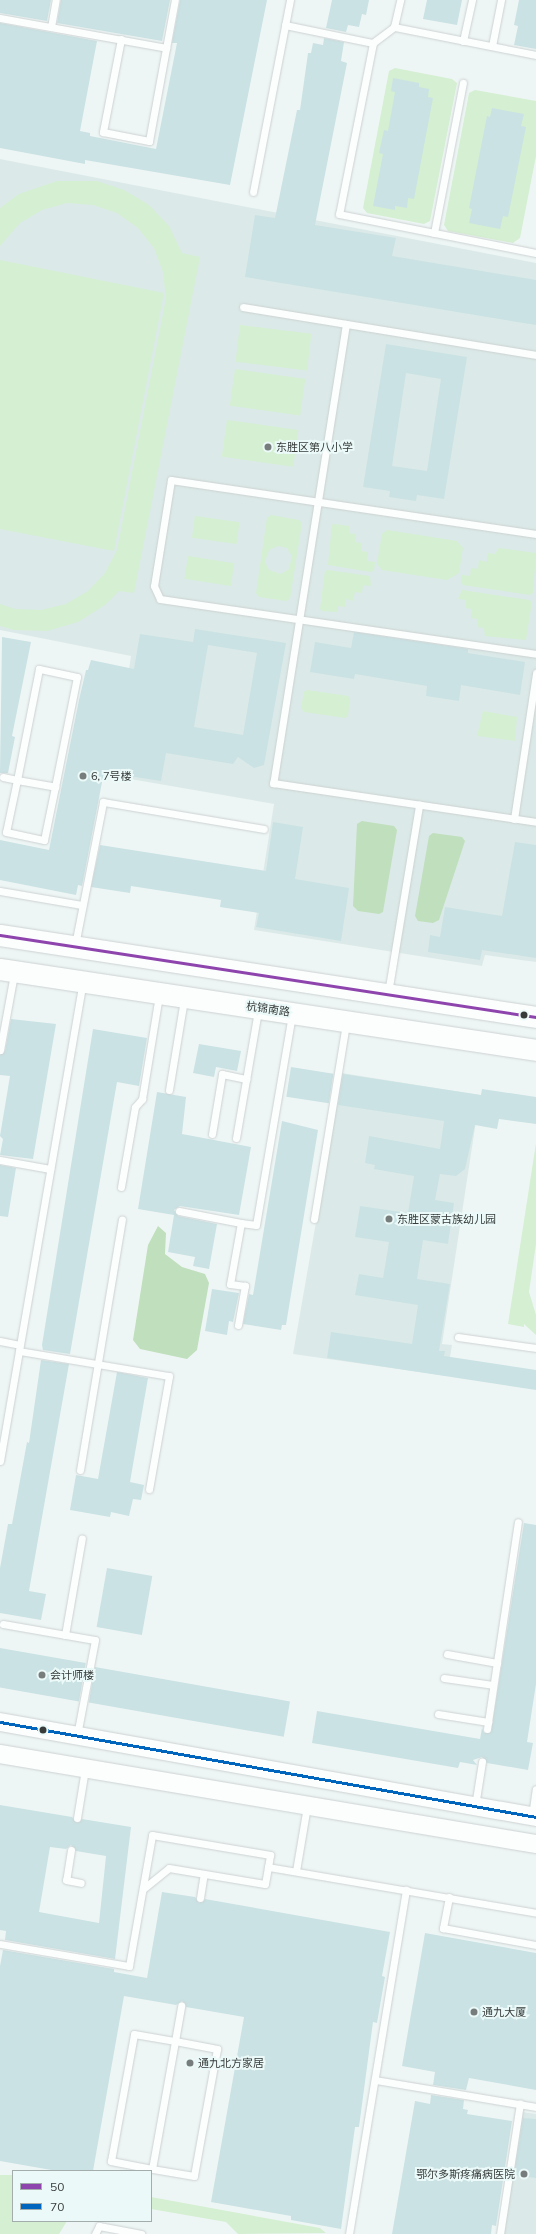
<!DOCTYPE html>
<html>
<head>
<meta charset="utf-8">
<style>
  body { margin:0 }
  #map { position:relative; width:536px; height:2234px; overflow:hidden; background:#eef6f5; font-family:Mulish,"Noto Sans SC",sans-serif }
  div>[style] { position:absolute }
  .built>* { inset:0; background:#dbeae8 }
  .green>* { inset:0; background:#d5efd2; transform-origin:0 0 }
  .forest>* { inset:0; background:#c0dfbd }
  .building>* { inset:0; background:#cae2e4; transform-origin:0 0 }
  .roads { filter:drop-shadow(0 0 1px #ccd1d1) drop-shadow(0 0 1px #ccd1d1) }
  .service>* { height:7px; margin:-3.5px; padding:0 3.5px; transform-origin:3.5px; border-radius:3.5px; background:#fcfefe }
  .tertiary>* { height:18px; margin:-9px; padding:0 9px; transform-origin:9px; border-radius:9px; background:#fcfefe }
  .secondary>* { height:21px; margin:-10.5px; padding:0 10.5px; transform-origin:10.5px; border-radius:10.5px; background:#fcfefe }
  .bus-1>* { height:3px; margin:-1.5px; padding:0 1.5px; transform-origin:1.5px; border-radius:1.5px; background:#8e44ad }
  .bus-2>* { height:3px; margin:-1.5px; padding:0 1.5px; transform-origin:1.5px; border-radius:1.5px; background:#0065bd }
  .dots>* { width:11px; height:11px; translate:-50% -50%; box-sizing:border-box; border:2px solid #ebfaf8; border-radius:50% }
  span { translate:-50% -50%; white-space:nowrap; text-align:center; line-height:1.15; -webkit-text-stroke:4px #ebfaf8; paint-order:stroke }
  .poi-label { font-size:11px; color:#373c3b }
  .left { translate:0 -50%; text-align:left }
  .right { translate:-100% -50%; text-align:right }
  .street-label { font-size:11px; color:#373c3b }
  .legend { position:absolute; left:12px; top:2170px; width:140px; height:52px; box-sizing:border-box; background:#ebfaf8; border:1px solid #a3aeac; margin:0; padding:5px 7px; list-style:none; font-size:12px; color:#373c3b }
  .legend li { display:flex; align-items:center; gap:8px; height:20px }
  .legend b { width:20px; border:1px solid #a3aeac }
</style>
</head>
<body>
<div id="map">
  <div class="built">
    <i style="clip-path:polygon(0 159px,536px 263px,536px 962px,485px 955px,482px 966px,254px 930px,274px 804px,113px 776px,131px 656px,0 630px)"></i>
    <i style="clip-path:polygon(342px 1073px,480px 1095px,442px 1344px,452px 1345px,447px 1376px,293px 1354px)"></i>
    <i style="clip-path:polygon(522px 2112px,536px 2114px,536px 2234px,503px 2234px)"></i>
  </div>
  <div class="green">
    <i style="clip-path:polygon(395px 68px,452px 79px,457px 83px,430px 221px,424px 224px,367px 213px,363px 208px,389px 71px)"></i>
    <i style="clip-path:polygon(475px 90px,536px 101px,536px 156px,520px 238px,513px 243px,448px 231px,444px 225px,469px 93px)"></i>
    <i style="clip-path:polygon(57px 181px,97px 181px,124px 190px,149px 205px,169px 226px,182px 253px,200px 257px,134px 593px,119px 591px,105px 605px,78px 622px,47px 631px,14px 630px,0 626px,0 604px,15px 609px,41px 610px,66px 604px,88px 591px,105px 573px,117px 550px,166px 298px,163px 272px,154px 248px,138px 228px,117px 213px,93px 205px,67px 203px,42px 210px,20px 223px,0 246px,0 208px,19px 194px)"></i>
    <i style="clip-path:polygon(0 260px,164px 293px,114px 551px,0 529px)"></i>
    <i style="left:240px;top:325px;width:72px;height:37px;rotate:7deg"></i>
    <i style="left:235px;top:369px;width:71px;height:37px;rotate:8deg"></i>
    <i style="left:227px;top:420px;width:72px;height:37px;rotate:8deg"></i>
    <i style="clip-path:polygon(evenodd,271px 515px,299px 520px,302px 523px,290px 599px,286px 601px,259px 597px,256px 593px,267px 518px,271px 515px,278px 546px,287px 548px,292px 556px,289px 569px,281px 574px,269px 570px,265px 562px,269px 550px,278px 546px)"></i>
    <i style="left:195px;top:516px;width:45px;height:22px;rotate:8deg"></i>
    <i style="clip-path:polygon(335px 524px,349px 526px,349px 533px,356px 534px,355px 542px,362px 543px,361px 551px,368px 552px,367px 561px,375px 562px,374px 570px,371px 572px,328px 565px,332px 525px)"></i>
    <i style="clip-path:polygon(387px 530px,457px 541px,463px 548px,459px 573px,447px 580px,382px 570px,377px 564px,382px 534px)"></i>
    <i style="clip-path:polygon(499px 548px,536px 553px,533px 593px,530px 595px,463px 585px,461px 583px,462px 575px,470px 576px,471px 568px,478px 569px,479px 560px,487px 562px,488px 553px,495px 554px)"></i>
    <i style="left:188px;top:556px;width:47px;height:23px;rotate:9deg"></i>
    <i style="clip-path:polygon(328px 570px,370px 576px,371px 586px,363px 585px,362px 593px,355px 592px,353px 601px,346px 599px,345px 607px,338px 606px,337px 612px,322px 611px,320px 609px,325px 571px)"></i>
    <i style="clip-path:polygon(462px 590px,529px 600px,532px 602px,526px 640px,485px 636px,484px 628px,477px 627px,478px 619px,471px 618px,472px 609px,465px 608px,466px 600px,458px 599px)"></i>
    <i style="clip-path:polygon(307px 690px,348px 696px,350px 699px,348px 716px,345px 718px,304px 712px,301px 708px,304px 692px)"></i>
    <i style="clip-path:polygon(483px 711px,517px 717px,515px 741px,477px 736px)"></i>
    <i style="clip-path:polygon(536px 1143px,536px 1244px,529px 1292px,536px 1315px,536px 1335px,524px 1324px,524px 1327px,508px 1324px)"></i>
    <i style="clip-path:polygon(0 2175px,13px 2175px,13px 2221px,67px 2221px,59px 2234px,0 2234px)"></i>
    <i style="clip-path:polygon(151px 2197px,320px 2228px,326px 2233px,238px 2234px,226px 2222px,151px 2209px)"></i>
  </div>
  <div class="forest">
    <i style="clip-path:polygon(362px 821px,394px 826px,397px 830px,383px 912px,379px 914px,358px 911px,353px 906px,357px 824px)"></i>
    <i style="clip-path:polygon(433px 833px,462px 837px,465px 841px,439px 920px,433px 923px,418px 921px,415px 916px,429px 836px)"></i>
    <i style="clip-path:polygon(158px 1226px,166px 1233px,165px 1254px,182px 1267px,205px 1274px,209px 1283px,197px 1350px,187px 1359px,140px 1349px,133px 1340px,148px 1245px)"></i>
  </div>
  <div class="building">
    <i style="clip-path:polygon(0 0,51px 0,47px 21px,0 13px)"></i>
    <i style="clip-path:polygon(61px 0,170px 0,162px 41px,57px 23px)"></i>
    <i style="clip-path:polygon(180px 0,267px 0,230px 185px,85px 160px,85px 164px,0 148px,0 23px,97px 41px,80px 131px,90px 133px,90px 136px,156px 149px,177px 43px,172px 43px)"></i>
    <i style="clip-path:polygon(332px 0,369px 0,366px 15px,362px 14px,359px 27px,348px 25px,346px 32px,326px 28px)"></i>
    <i style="clip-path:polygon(427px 0,462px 0,457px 25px,423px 19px)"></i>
    <i style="clip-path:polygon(519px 0,536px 0,536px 49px,514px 45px,518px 26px,514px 25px)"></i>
    <i style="clip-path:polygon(324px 38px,344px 42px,341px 61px,347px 63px,315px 225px,396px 238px,392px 256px,536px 280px,536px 325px,245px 277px,255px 215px,275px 218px,297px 110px,300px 110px,308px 53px,311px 53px,313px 43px,323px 45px)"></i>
    <i style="clip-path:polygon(393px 78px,419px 83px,419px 87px,429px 89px,428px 97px,433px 98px,414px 199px,408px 198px,407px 208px,395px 206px,395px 210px,373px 206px,383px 154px,379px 153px,384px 130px,388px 131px,395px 92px,391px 91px)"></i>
    <i style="clip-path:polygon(492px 108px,524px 114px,521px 126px,526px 127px,508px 217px,503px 216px,500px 229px,469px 223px,472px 209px,469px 208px,487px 116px,490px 117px)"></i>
    <i style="clip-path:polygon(evenodd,386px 344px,467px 357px,444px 499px,417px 495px,416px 501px,389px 497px,390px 491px,363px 487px,386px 344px,406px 373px,441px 379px,427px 471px,392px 466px,406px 373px)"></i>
    <i style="clip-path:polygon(evenodd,195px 629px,286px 643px,264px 765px,254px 768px,238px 757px,233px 764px,166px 753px,161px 781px,104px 772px,82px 886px,78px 885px,76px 895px,0 880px,0 840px,49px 850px,79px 700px,86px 670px,88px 670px,91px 660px,134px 669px,140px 634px,193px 642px,195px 629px,208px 645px,257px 653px,243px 735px,194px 727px,208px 645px)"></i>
    <i style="clip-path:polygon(354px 632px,468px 649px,468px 653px,525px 662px,520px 695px,461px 685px,459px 701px,426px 696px,427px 686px,355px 674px,354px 679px,310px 672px,315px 642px,351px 648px)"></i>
    <i style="clip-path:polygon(2px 637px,31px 642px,12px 736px,15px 737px,8px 773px,0 773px)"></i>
    <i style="clip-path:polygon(273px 822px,303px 827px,295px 879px,349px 888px,341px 941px,256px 927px,259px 913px,220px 907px,221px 900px,131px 886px,130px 893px,91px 887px,100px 845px,266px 871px)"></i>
    <i style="clip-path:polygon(515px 842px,536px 845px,536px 958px,482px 950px,480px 960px,428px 952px,430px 935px,440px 937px,445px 907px,502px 916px)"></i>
    <i style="clip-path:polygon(11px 1019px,56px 1024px,33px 1159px,0 1155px,3px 1139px,0 1136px,10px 1076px,0 1075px,0 1055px,5px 1051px)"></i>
    <i style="clip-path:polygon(93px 1029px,147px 1038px,139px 1086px,117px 1082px,70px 1354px,43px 1350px,42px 1345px)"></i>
    <i style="clip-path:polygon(199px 1044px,241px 1051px,237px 1071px,216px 1067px,214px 1077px,193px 1073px)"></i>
    <i style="left:291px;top:1067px;width:43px;height:30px;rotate:9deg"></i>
    <i style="clip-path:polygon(343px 1074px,481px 1095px,482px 1089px,536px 1097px,536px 1124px,499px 1119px,497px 1129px,475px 1125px,465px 1169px,456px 1176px,440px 1174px,435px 1200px,454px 1203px,448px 1244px,423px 1240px,417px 1279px,450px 1284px,439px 1351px,445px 1351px,444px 1356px,536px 1370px,536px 1390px,327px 1358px,331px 1332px,412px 1344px,418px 1305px,355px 1295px,359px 1274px,383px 1278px,389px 1242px,355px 1237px,360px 1206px,408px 1213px,414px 1176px,374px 1169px,375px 1165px,365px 1163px,369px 1136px,440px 1149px,444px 1121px,338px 1105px)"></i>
    <i style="clip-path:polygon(157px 1092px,186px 1097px,182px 1134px,251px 1147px,239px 1215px,180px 1206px,174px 1210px,178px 1216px,217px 1224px,209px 1269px,193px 1266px,195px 1257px,168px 1252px,174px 1215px,138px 1209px)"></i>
    <i style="clip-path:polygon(282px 1121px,318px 1130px,286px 1325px,282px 1325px,281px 1330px,243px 1324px,249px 1294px,253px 1295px)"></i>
    <i style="clip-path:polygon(0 1165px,16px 1168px,8px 1217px,0 1216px)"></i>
    <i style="clip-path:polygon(212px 1289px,239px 1293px,233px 1322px,229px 1321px,227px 1335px,205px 1331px)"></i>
    <i style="clip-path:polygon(41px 1360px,69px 1364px,29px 1591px,46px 1594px,41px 1620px,0 1613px,0 1568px,8px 1524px,12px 1524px,27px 1442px,29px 1443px)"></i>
    <i style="clip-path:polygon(117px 1372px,148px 1378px,130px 1482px,144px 1485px,141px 1500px,133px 1499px,129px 1516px,111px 1512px,110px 1517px,70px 1510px,76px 1475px,98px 1479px)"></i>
    <i style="clip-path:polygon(524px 1523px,536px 1525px,536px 1684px,527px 1742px,533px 1743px,528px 1770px,487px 1763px,482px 1757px,473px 1760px,477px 1765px,460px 1762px,458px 1768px,312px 1743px,317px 1711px,480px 1739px,482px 1728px,484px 1733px,491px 1732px)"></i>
    <i style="left:107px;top:1568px;width:46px;height:60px;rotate:10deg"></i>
    <i style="left:0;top:1648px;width:87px;height:39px;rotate:10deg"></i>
    <i style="left:95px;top:1667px;width:198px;height:36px;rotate:10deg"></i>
    <i style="clip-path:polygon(evenodd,0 1805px,72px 1817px,77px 1823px,82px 1819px,131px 1827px,115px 1959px,5px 1940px,6px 1931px,0 1930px,0 1805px,71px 1845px,76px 1851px,106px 1856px,99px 1923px,39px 1912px,50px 1847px,66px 1849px,71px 1845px)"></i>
    <i style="clip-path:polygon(162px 1892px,195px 1897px,199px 1903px,205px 1899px,390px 1932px,382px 1976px,385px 1977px,377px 2023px,373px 2022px,359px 2127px,355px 2127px,341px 2229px,291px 2220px,291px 2216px,211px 2202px,244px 2017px,186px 2007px,182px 2001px,176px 2005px,124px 1996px,93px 2171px,57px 2171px,0 2161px,0 1966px,3px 1950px,114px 1969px,114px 1972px,147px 1978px)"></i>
    <i style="clip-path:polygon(425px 1933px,536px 1953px,536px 2090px,469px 2078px,466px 2090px,433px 2085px,435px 2072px,402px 2066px)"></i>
    <i style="clip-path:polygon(431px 2095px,464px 2100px,463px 2109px,468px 2110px,467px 2114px,512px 2121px,496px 2226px,492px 2225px,491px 2234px,392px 2234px,415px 2101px,430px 2104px)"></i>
    <i style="clip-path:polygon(523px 2118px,536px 2119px,536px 2178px,514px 2175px)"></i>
  </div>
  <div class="roads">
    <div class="service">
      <i style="left:0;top:18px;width:169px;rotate:10.2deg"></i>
      <i style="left:285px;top:25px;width:90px;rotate:11.6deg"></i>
      <i style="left:51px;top:27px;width:27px;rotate:-80deg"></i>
      <i style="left:394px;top:27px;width:28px;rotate:-77deg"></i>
      <i style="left:121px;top:39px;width:95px;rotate:101deg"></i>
      <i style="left:103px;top:132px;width:47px;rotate:11.1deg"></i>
      <i style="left:149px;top:141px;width:143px;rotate:-79.6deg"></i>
      <i style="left:463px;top:41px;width:42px;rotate:-77.6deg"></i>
      <i style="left:492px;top:46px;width:47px;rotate:-78.9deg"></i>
      <i style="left:536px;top:55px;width:145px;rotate:-168.8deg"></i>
      <i style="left:394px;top:27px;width:26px;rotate:143deg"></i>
      <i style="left:373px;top:43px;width:174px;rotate:101.2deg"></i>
      <i style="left:339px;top:214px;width:201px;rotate:11.2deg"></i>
      <i style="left:253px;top:192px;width:196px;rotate:-79.1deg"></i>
      <i style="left:434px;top:233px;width:153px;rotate:-79.1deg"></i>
      <i style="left:243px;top:307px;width:297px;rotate:9.3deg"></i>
      <i style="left:346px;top:324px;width:465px;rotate:99deg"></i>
      <i style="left:273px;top:783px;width:266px;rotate:8.4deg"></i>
      <i style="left:536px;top:534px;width:369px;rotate:-171.6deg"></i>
      <i style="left:171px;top:480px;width:107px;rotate:99.1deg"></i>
      <i style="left:154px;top:586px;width:14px;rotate:65deg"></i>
      <i style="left:160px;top:599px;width:380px;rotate:8.3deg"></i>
      <i style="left:3px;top:777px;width:14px;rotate:12deg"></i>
      <i style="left:17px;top:780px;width:39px;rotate:10deg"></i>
      <i style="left:55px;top:787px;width:112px;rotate:-78.7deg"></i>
      <i style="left:77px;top:677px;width:39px;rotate:-168deg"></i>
      <i style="left:39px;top:669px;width:113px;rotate:101.2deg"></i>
      <i style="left:17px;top:780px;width:53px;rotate:101.9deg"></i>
      <i style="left:6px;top:832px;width:39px;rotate:12deg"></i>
      <i style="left:44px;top:840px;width:54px;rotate:-78.3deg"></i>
      <i style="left:514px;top:819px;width:148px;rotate:-81.4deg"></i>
      <i style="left:0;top:891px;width:83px;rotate:9.7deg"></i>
      <i style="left:75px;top:945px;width:146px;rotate:-78.9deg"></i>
      <i style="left:103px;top:802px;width:163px;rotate:9.5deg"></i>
      <i style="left:388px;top:993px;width:191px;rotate:-80.6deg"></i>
      <i style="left:0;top:1050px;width:77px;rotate:-79.6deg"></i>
      <i style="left:169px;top:1090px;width:92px;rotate:-80.6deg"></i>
      <i style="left:212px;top:1134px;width:61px;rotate:-80.5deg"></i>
      <i style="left:222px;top:1074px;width:25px;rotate:12deg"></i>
      <i style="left:236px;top:1138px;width:130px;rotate:-80.2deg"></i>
      <i style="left:0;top:1160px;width:51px;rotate:10.2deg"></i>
      <i style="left:121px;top:1187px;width:81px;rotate:-80.1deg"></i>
      <i style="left:135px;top:1107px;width:11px;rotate:-49deg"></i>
      <i style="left:142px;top:1099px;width:105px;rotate:-80.7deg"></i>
      <i style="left:179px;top:1211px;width:63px;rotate:11deg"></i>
      <i style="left:314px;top:1219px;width:199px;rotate:-80.7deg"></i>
      <i style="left:238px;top:1325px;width:40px;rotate:-80deg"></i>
      <i style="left:245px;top:1286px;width:15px;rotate:-172deg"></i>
      <i style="left:230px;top:1284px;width:62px;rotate:-79.8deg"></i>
      <i style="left:241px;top:1223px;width:15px;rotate:8deg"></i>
      <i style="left:256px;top:1225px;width:213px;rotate:-80.3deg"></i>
      <i style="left:458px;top:1337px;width:79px;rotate:8deg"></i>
      <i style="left:0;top:1341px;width:20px;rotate:11deg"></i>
      <i style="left:19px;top:1351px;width:152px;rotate:9.5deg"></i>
      <i style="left:169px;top:1376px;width:115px;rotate:100deg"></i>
      <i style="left:0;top:1461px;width:484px;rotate:-80.2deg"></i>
      <i style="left:80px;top:1470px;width:254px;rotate:-80.5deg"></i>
      <i style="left:3px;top:1624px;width:93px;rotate:9.9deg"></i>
      <i style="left:95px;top:1640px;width:97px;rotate:100.7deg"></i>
      <i style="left:65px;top:1635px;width:98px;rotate:-80.1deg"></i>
      <i style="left:447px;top:1654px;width:51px;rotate:10.2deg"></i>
      <i style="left:444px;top:1678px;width:49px;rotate:8.1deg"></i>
      <i style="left:438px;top:1714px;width:51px;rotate:9.1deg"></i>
      <i style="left:487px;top:1729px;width:209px;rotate:-81.5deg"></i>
      <i style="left:475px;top:1806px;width:45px;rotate:-81deg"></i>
      <i style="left:532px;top:1816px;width:27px;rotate:-82deg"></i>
      <i style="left:77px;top:1818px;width:50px;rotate:-80.7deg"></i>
      <i style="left:71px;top:1850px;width:30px;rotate:99deg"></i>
      <i style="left:66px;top:1880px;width:15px;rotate:11deg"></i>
      <i style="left:296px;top:1871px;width:66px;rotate:-80.4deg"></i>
      <i style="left:143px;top:1889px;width:33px;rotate:-39deg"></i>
      <i style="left:169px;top:1868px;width:97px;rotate:9.5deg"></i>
      <i style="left:265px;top:1884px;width:17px;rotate:-80deg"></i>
      <i style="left:449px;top:1897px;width:32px;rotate:101deg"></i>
      <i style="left:443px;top:1928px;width:95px;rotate:10.4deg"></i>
      <i style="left:200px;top:1898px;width:24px;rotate:-81deg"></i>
      <i style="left:0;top:1944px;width:131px;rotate:9.7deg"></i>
      <i style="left:129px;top:1966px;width:133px;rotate:-80deg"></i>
      <i style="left:152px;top:1835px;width:120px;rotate:9.6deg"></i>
      <i style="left:270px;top:1855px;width:12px;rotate:99deg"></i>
      <i style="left:268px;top:1867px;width:272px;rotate:9.7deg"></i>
      <i style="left:375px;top:2080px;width:163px;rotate:9.5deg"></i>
      <i style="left:152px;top:2169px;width:130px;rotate:-79.8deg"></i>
      <i style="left:175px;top:2041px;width:43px;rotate:10.8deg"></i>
      <i style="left:217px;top:2049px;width:129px;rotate:100.3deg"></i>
      <i style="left:194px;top:2176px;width:43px;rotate:-170.5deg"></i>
      <i style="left:152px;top:2169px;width:42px;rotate:-169deg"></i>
      <i style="left:111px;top:2161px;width:129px;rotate:-79.7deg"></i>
      <i style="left:134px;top:2034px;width:42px;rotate:9.7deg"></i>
      <i style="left:175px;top:2041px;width:36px;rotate:-80deg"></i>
      <i style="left:95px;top:2234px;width:9px;rotate:-63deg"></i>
      <i style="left:99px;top:2226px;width:43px;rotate:10.8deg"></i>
      <i style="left:349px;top:2234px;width:349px;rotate:-80.6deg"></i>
      <i style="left:500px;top:2234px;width:132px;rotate:-81.3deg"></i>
    </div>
    <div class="tertiary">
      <i style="left:0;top:1722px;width:544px;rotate:10.05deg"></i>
      <i style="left:0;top:1754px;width:544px;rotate:9.53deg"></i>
    </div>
    <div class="secondary">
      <i style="left:0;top:935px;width:542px;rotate:8.7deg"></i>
      <i style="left:0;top:969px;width:542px;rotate:8.59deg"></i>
    </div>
  </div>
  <div class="bus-1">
    <i style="left:0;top:935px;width:542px;rotate:8.7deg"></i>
  </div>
  <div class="bus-2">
    <i style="left:0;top:1722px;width:544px;rotate:10.05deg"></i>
  </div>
  <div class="dots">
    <i style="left:268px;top:447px;background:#777d7c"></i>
    <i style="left:83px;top:776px;background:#777d7c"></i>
    <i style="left:524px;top:1015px;background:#373c3b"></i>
    <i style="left:389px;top:1219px;background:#777d7c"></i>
    <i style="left:42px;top:1675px;background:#777d7c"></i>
    <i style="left:43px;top:1730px;background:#373c3b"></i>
    <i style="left:474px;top:2012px;background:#777d7c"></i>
    <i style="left:190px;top:2063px;background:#777d7c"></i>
    <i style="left:524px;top:2174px;background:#777d7c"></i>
  </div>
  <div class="poi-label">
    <span class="left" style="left:276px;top:447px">东胜区第八小学</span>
    <span class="left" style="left:91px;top:776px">6, 7号楼</span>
    <span class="left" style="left:397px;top:1219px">东胜区蒙古族幼儿园</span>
    <span class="left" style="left:50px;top:1675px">会计师楼</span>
    <span class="left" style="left:482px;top:2012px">通九大厦</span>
    <span class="left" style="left:198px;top:2063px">通九北方家居</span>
    <span class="right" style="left:515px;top:2174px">鄂尔多斯疼痛病医院</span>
  </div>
  <div class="street-label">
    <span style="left:268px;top:1009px;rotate:8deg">杭锦南路</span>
  </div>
  <ul class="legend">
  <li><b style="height:5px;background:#8e44ad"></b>50</li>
  <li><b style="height:5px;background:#0065bd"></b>70</li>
  </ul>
</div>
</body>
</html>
